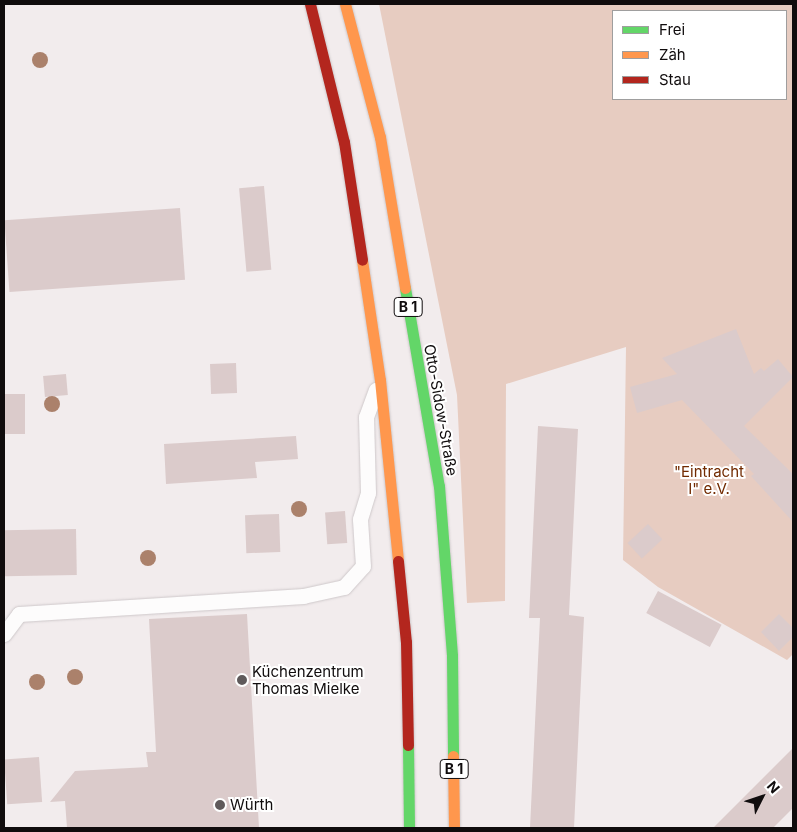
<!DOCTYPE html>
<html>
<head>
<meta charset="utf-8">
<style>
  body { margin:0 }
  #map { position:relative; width:797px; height:832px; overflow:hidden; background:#f2eced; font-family:Inter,sans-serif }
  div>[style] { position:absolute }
  .green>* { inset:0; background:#e7ccc1 }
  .building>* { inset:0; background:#dbcbcb; transform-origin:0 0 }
  .roads { filter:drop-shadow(0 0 1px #cec8ca) drop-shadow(0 0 1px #cec8ca) }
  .lane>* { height:15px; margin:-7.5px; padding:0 7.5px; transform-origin:7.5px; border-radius:7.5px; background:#fdfcfc }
  .fast>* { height:11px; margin:-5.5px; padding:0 5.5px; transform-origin:5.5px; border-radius:5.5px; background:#63d668 }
  .slow>* { height:11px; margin:-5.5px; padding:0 5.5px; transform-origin:5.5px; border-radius:5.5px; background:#ff974d }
  .jam>* { height:11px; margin:-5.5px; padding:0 5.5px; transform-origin:5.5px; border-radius:5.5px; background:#b3261e }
  .trees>* { width:16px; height:16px; margin:-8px; border-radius:50%; background:#ab816b }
  .dots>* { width:14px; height:14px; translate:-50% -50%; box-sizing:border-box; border:2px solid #fff; border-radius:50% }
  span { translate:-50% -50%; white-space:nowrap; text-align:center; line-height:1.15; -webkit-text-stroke:4px #fff; paint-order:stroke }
  .shield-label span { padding:1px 4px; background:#fff; border:1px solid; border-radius:4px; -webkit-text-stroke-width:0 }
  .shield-label { font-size:14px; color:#100c0d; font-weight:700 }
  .street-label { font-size:15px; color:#100c0d }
  .park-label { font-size:15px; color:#712a00 }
  .poi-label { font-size:15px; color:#100c0d }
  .left { translate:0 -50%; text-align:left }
  .frame { position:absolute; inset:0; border:5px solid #100c0d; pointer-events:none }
  .legend { position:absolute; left:612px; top:10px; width:175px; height:90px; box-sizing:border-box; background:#fff; border:1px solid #9f9e9e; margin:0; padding:6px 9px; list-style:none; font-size:15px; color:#100c0d }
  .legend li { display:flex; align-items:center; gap:10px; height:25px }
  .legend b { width:25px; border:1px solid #9f9e9e }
  .north { position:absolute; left:737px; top:772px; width:50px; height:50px; -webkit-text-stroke:4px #fff; paint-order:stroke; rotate:49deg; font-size:14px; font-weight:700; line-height:20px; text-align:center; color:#100c0d }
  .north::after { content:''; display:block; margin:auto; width:18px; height:22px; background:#100c0d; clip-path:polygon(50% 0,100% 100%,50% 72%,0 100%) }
</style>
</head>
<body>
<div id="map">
  <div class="green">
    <i style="clip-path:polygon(evenodd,379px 4px,793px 4px,793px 654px,787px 660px,658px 587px,623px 560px,626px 347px,506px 384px,505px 601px,467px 603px,457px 395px,379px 4px,613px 11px,786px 11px,786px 99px,613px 99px,613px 11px)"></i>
  </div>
  <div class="building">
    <i style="left:264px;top:186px;width:84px;height:25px;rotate:85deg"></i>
    <i style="left:180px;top:208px;width:72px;height:176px;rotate:86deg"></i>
    <i style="clip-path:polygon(736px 329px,754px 374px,761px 368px,764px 371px,778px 359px,793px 377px,744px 426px,793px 474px,793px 522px,751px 476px,754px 474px,682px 400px,637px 413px,630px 387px,677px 374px,662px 358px)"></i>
    <i style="left:236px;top:363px;width:30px;height:26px;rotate:88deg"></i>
    <i style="left:66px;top:374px;width:21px;height:23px;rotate:85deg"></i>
    <i style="left:4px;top:394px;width:21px;height:40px"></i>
    <i style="clip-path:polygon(538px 426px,578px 429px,569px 615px,584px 617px,574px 828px,530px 828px,540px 618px,529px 618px)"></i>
    <i style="clip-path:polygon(296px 436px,298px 459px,255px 462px,257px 478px,166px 484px,164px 444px)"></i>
    <i style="left:345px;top:511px;width:32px;height:20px;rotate:86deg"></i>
    <i style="left:279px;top:514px;width:38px;height:34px;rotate:88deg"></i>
    <i style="left:648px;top:524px;width:21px;height:28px;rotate:47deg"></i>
    <i style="left:76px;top:529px;width:46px;height:72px;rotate:89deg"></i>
    <i style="left:658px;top:591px;width:72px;height:25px;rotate:28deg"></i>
    <i style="clip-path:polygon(247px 614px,259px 828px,67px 828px,65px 801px,50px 802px,75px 771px,148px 767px,146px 752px,156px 752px,149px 619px)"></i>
    <i style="clip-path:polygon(779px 614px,793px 628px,793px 637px,779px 651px,761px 632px)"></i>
    <i style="clip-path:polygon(793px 748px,793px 808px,773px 828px,713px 828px)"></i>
    <i style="left:39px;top:757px;width:45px;height:35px;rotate:86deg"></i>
  </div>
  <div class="roads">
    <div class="lane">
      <i style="left:4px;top:634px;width:25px;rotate:-53deg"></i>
      <i style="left:19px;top:614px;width:285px;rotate:-3.6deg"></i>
      <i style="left:303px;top:596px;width:42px;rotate:-12.4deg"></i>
      <i style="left:344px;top:587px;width:28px;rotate:-48deg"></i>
      <i style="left:363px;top:566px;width:47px;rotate:-93.7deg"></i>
      <i style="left:360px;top:519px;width:27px;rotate:-73deg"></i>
      <i style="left:368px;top:493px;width:76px;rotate:-91.5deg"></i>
      <i style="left:366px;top:417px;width:29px;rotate:-70deg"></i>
    </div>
    <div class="fast">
      <i style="left:405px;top:288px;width:201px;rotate:80.3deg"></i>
      <i style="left:439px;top:486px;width:170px;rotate:85.6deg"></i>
      <i style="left:452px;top:656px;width:100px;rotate:89.4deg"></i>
      <i style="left:408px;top:745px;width:83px;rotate:89.3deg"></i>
    </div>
    <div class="slow">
      <i style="left:345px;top:4px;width:138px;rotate:75.3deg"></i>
      <i style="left:380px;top:137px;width:153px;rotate:80.6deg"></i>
      <i style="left:362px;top:260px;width:121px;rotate:81.5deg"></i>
      <i style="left:380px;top:380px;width:182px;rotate:84.3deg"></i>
      <i style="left:453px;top:756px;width:72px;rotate:89.2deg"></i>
    </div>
    <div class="jam">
      <i style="left:310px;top:4px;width:142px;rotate:76.2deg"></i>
      <i style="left:344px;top:142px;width:119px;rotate:81.3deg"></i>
      <i style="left:398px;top:561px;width:81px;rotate:84.4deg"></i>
      <i style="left:406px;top:642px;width:103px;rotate:88.9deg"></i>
    </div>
  </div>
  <div class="trees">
    <i style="left:40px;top:60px"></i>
    <i style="left:52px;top:404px"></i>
    <i style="left:299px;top:509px"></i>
    <i style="left:148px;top:558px"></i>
    <i style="left:75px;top:677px"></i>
    <i style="left:37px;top:682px"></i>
  </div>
  <div class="dots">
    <i style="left:242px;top:680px;background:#5f5a5b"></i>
    <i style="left:220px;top:805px;background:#5f5a5b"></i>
  </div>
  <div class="shield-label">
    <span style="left:408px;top:307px">B 1</span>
    <span style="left:454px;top:769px">B 1</span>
  </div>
  <div class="street-label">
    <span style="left:441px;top:410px;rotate:80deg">Otto-Sidow-Straße</span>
  </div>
  <div class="park-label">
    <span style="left:709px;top:480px">"Eintracht<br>I" e.V.</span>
  </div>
  <div class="poi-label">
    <span class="left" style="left:252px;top:680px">Küchenzentrum<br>Thomas Mielke</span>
    <span class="left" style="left:230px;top:805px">Würth</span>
  </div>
  <div class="frame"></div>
  <ul class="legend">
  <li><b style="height:6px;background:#63d668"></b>Frei</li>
  <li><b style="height:6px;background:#ff974d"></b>Zäh</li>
  <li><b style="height:6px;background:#b3261e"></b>Stau</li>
  </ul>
  <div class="north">N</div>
</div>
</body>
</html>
